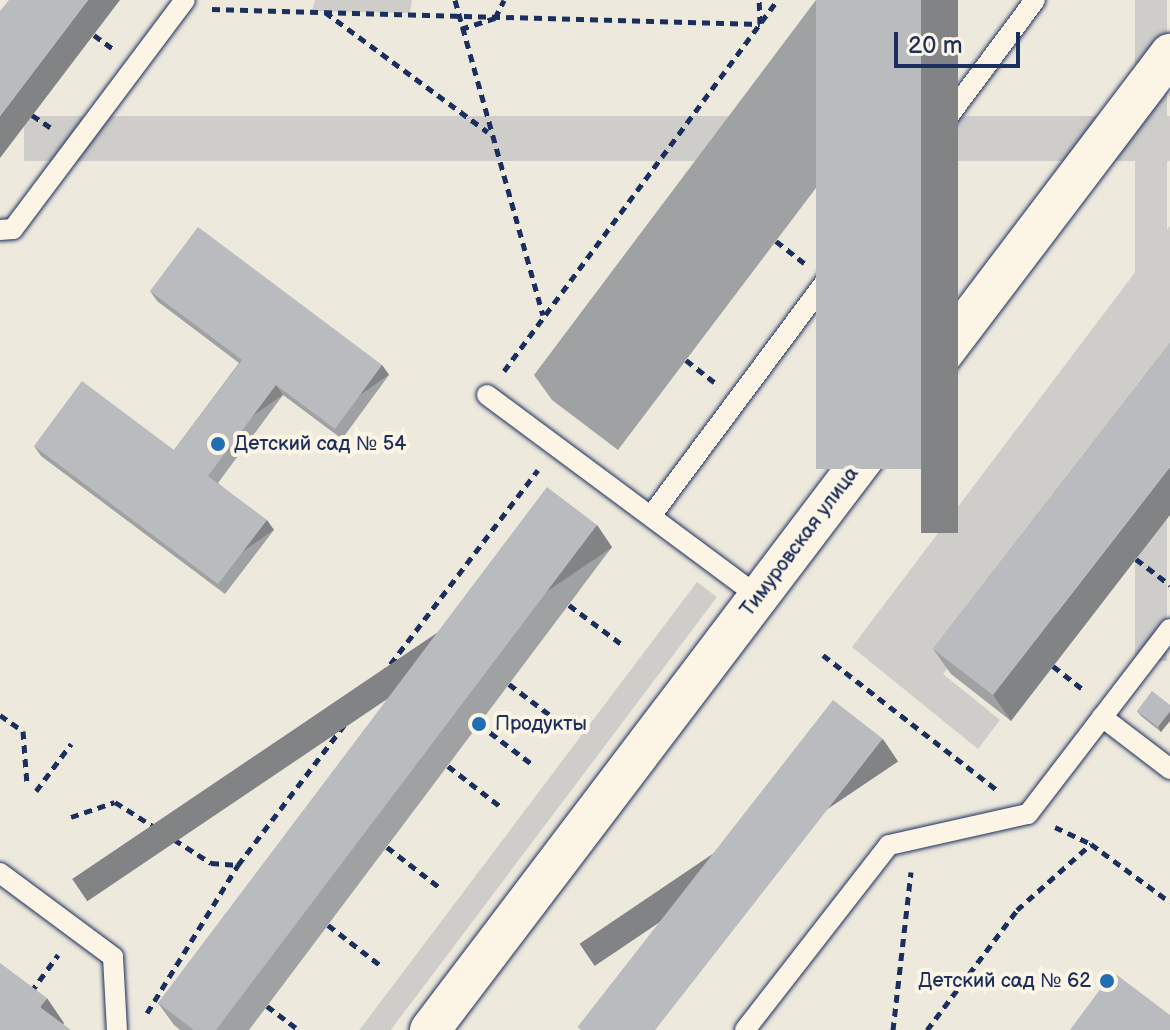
<!DOCTYPE html>
<html>
<head>
<meta charset="utf-8">
<style>
  body { margin:0 }
  #map { position:relative; width:1170px; height:1030px; overflow:hidden; background:#eee9dd; font-family:"Balsamiq Sans",sans-serif }
  div>[style] { position:absolute }
  .green>* { inset:0; background:#cfcdca; transform-origin:0 0 }
  .path>* { height:5px; margin-top:-2.5px; transform-origin:0; background:repeating-linear-gradient(90deg,#1b2f5e 0 8px,transparent 0 14px) }
  .roads { filter:drop-shadow(0 0 2px #1b2f5e) drop-shadow(0 0 2px #1b2f5e) }
  .lane>* { height:20px; margin:-10px; padding:0 10px; transform-origin:10px; border-radius:10px; background:#fcf5e5 }
  .street>* { height:40px; margin:-20px; padding:0 20px; transform-origin:20px; border-radius:20px; background:#fcf5e5 }
  .wall>* { inset:0; background:#a0a1a3 }
  .shaded-wall>* { inset:0; background:#828385; transform-origin:0 0 }
  .building>* { inset:0; background:#babbbe; transform-origin:0 0 }
  .dots>* { width:22px; height:22px; translate:-50% -50%; box-sizing:border-box; border:4px solid #fcf5e5; border-radius:50% }
  span { translate:-50% -50%; white-space:nowrap; text-align:center; line-height:1.15; -webkit-text-stroke:8px #fcf5e5; paint-order:stroke }
  .poi-label { font-size:20px; color:#1b2f5e }
  .left { translate:0 -50%; text-align:left }
  .right { translate:-100% -50%; text-align:right }
  .street-label { font-size:20px; color:#1b2f5e }
  .scale { position:absolute; left:894px; top:32px; width:126px; height:36px; box-sizing:border-box; border:4px solid #1b2f5e; border-top:0; padding-left:10px; font-size:24px; line-height:28px; white-space:nowrap; color:#1b2f5e; -webkit-text-stroke:6px #fcf5e5; paint-order:stroke }
</style>
</head>
<body>
<div id="map">
  <div class="green">
    <i style="clip-path:polygon(315px 0,412px 0,410px 13px,312px 11px)"></i>
    <i style="left:1135px;top:0;width:32px;height:661px"></i>
    <i style="left:1170px;top:116px;width:45px;height:1146px;rotate:90deg"></i>
    <i style="clip-path:polygon(1170px 226px,1170px 376px,943px 674px,1000px 720px,978px 749px,852px 647px)"></i>
    <i style="left:697px;top:582px;width:25px;height:562px;rotate:37deg"></i>
  </div>
  <div class="path">
    <i style="left:455px;top:0;width:327px;rotate:74.4deg"></i>
    <i style="left:212px;top:9px;width:548px;rotate:1.57deg"></i>
    <i style="left:760px;top:24px;width:24px;rotate:-92deg"></i>
    <i style="left:325px;top:12px;width:202px;rotate:36.4deg"></i>
    <i style="left:937px;top:28px;width:31px;rotate:36deg"></i>
    <i style="left:461px;top:29px;width:36px;rotate:-18deg"></i>
    <i style="left:495px;top:18px;width:20px;rotate:-63deg"></i>
    <i style="left:94px;top:35px;width:22px;rotate:36deg"></i>
    <i style="left:32px;top:115px;width:23px;rotate:34deg"></i>
    <i style="left:856px;top:134px;width:31px;rotate:37deg"></i>
    <i style="left:776px;top:241px;width:36px;rotate:38deg"></i>
    <i style="left:686px;top:360px;width:36px;rotate:38deg"></i>
    <i style="left:504px;top:371px;width:461px;rotate:-53.6deg"></i>
    <i style="left:1136px;top:559px;width:43px;rotate:37.4deg"></i>
    <i style="left:569px;top:605px;width:69px;rotate:36.7deg"></i>
    <i style="left:823px;top:655px;width:219px;rotate:37.8deg"></i>
    <i style="left:1053px;top:666px;width:39px;rotate:38deg"></i>
    <i style="left:509px;top:684px;width:68px;rotate:37.2deg"></i>
    <i style="left:0;top:715px;width:28px;rotate:35deg"></i>
    <i style="left:23px;top:731px;width:53px;rotate:85.7deg"></i>
    <i style="left:479px;top:724px;width:68px;rotate:37.2deg"></i>
    <i style="left:448px;top:766px;width:67px;rotate:37.7deg"></i>
    <i style="left:36px;top:791px;width:59px;rotate:-53.3deg"></i>
    <i style="left:71px;top:817px;width:46px;rotate:-18.8deg"></i>
    <i style="left:115px;top:802px;width:114px;rotate:32.4deg"></i>
    <i style="left:211px;top:863px;width:27px;rotate:4deg"></i>
    <i style="left:1055px;top:827px;width:40px;rotate:25deg"></i>
    <i style="left:1091px;top:844px;width:98px;rotate:36.3deg"></i>
    <i style="left:387px;top:847px;width:66px;rotate:37.6deg"></i>
    <i style="left:328px;top:925px;width:66px;rotate:37.6deg"></i>
    <i style="left:31px;top:992px;width:46px;rotate:-53.9deg"></i>
    <i style="left:267px;top:1006px;width:40px;rotate:37deg"></i>
    <i style="left:147px;top:1013px;width:174px;rotate:-58.4deg"></i>
    <i style="left:238px;top:865px;width:496px;rotate:-52.8deg"></i>
    <i style="left:893px;top:1030px;width:159px;rotate:-83.5deg"></i>
    <i style="left:927px;top:1030px;width:150px;rotate:-53.1deg"></i>
    <i style="left:1017px;top:910px;width:99px;rotate:-41.7deg"></i>
  </div>
  <div class="roads">
    <div class="lane">
      <i style="left:0;top:230px;width:13px;rotate:-4deg"></i>
      <i style="left:13px;top:229px;width:286px;rotate:-53.1deg"></i>
      <i style="left:487px;top:395px;width:339px;rotate:36.6deg"></i>
      <i style="left:651px;top:516px;width:643px;rotate:-53.34deg"></i>
      <i style="left:1102px;top:717px;width:86px;rotate:37.4deg"></i>
      <i style="left:0;top:873px;width:141px;rotate:36.6deg"></i>
      <i style="left:113px;top:957px;width:73px;rotate:86.9deg"></i>
      <i style="left:745px;top:1030px;width:234px;rotate:-52.1deg"></i>
      <i style="left:889px;top:845px;width:142px;rotate:-12.6deg"></i>
      <i style="left:1028px;top:814px;width:233px;rotate:-52.5deg"></i>
    </div>
    <div class="street">
      <i style="left:430px;top:1030px;width:1225px;rotate:-52.83deg"></i>
    </div>
  </div>
  <div class="wall">
    <i style="clip-path:polygon(816px 0,958px 0,618px 450px,552px 400px,534px 375px)"></i>
    <i style="clip-path:polygon(150px 291px,382px 365px,389px 375px,342px 439px,283px 395px,218px 483px,274px 530px,225px 594px,41px 456px,34px 446px,174px 450px,239px 363px,157px 301px)"></i>
    <i style="clip-path:polygon(1170px 343px,1011px 721px,951px 674px,933px 649px)"></i>
    <i style="clip-path:polygon(597px 525px,612px 547px,249px 1030px,180px 1030px,174px 1025px,158px 1003px)"></i>
    <i style="clip-path:polygon(1170px 705px,1161px 732px,1141px 716px,1137px 711px)"></i>
  </div>
  <div class="shaded-wall">
    <i style="clip-path:polygon(88px 0,120px 0,0 158px,0 116px)"></i>
    <i style="left:921px;top:0;width:37px;height:533px"></i>
    <i style="left:382px;top:365px;width:12px;height:79px;rotate:55deg"></i>
    <i style="left:276px;top:385px;width:12px;height:114px;rotate:55deg"></i>
    <i style="clip-path:polygon(1170px 467px,1170px 515px,1011px 721px,993px 695px)"></i>
    <i style="left:267px;top:520px;width:12px;height:81px;rotate:55deg"></i>
    <i style="left:597px;top:525px;width:27px;height:633px;rotate:56deg"></i>
    <i style="clip-path:polygon(1170px 711px,1170px 721px,1161px 732px,1158px 727px)"></i>
    <i style="left:883px;top:739px;width:27px;height:366px;rotate:56deg"></i>
    <i style="clip-path:polygon(47px 998px,64px 1023px,59px 1030px,40px 1007px)"></i>
  </div>
  <div class="building">
    <i style="clip-path:polygon(9px 0,88px 0,0 116px,0 11px)"></i>
    <i style="left:816px;top:0;width:105px;height:469px"></i>
    <i style="clip-path:polygon(198px 227px,382px 365px,335px 429px,276px 385px,208px 476px,267px 520px,218px 584px,34px 446px,82px 381px,174px 450px,242px 360px,150px 291px)"></i>
    <i style="clip-path:polygon(1170px 343px,1170px 467px,993px 695px,933px 649px)"></i>
    <i style="clip-path:polygon(547px 487px,597px 525px,216px 1030px,194px 1030px,158px 1003px)"></i>
    <i style="clip-path:polygon(1152px 691px,1170px 705px,1170px 711px,1158px 727px,1137px 711px)"></i>
    <i style="left:833px;top:700px;width:63px;height:415px;rotate:38deg"></i>
    <i style="clip-path:polygon(0 963px,47px 998px,40px 1007px,71px 1030px,0 1030px)"></i>
    <i style="clip-path:polygon(1113px 972px,1170px 1015px,1170px 1030px,1070px 1030px)"></i>
  </div>
  <div class="dots">
    <i style="left:218px;top:444px;background:#1f6fb2"></i>
    <i style="left:479px;top:724px;background:#1f6fb2"></i>
    <i style="left:1107px;top:981px;background:#1f6fb2"></i>
  </div>
  <div class="poi-label">
    <span class="left" style="left:234px;top:444px">Детский сад № 54</span>
    <span class="left" style="left:495px;top:724px">Продукты</span>
    <span class="right" style="left:1091px;top:981px">Детский сад № 62</span>
  </div>
  <div class="street-label">
    <span style="left:800px;top:542px;rotate:-53deg">Тимуровская улица</span>
  </div>
  <div class="scale">20 m</div>
</div>
</body>
</html>
